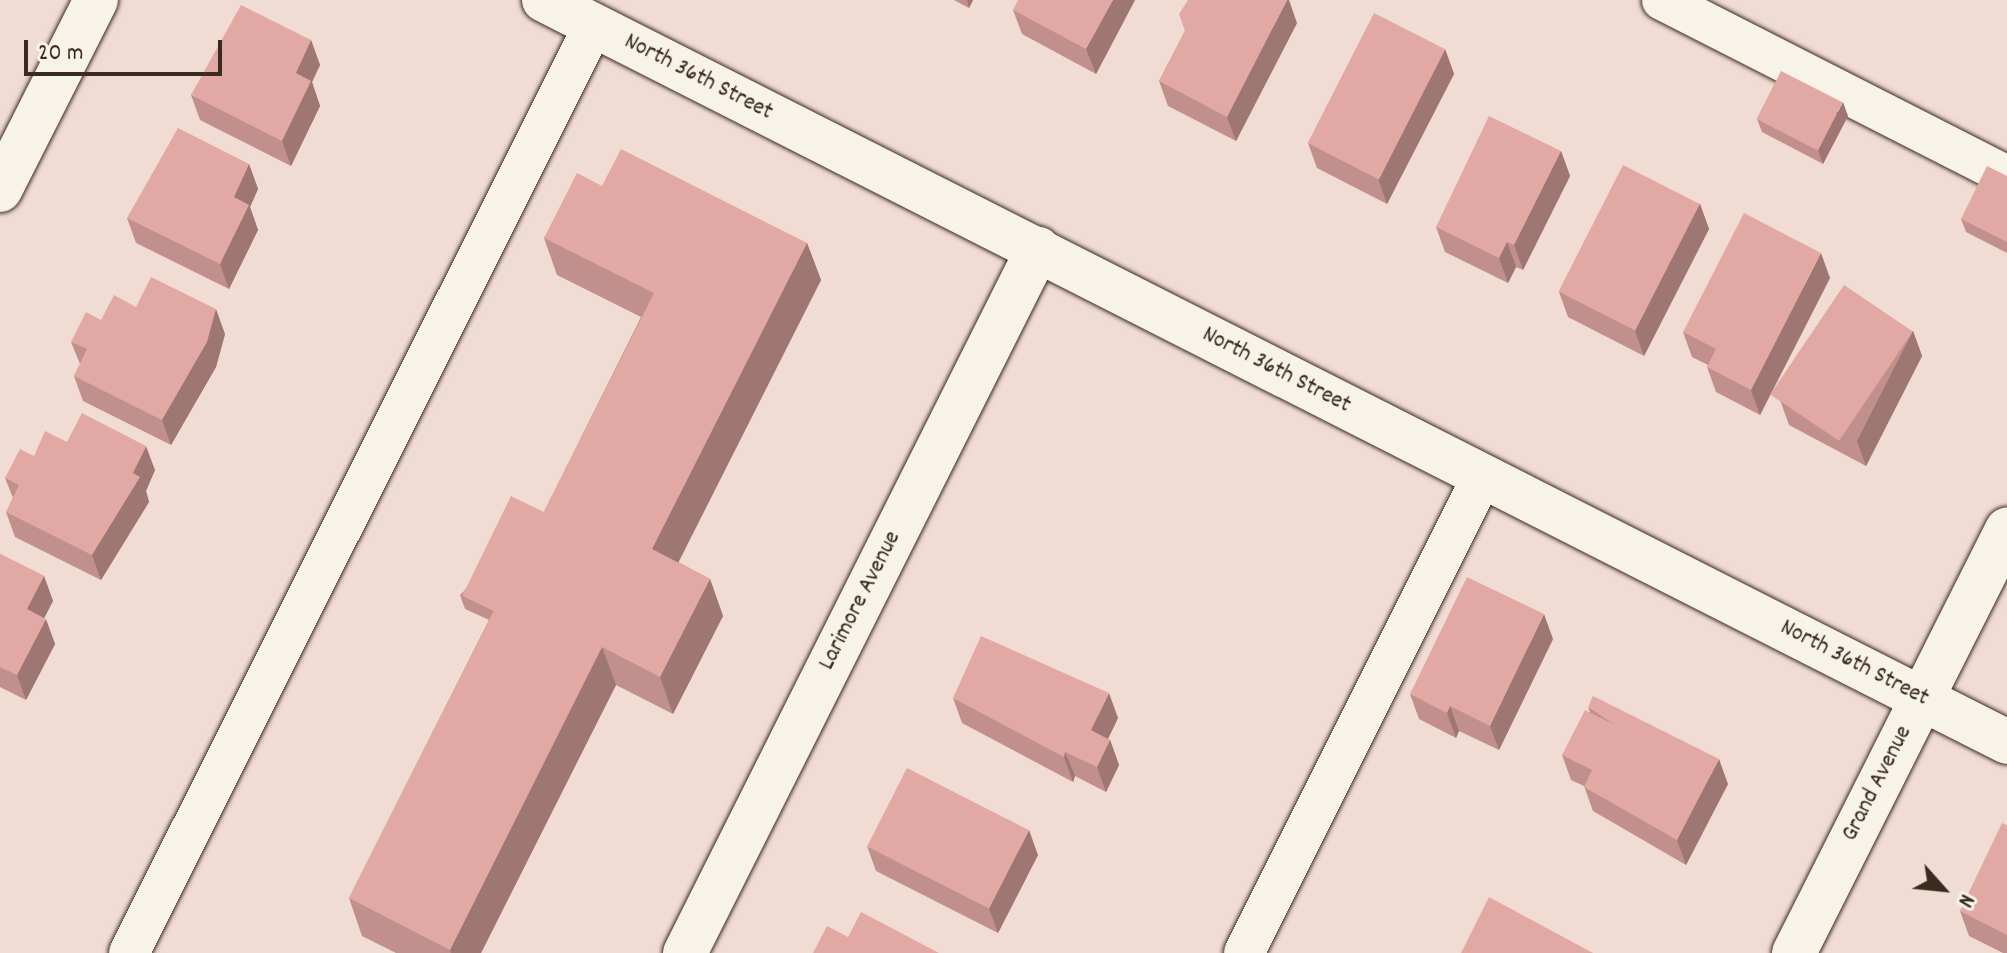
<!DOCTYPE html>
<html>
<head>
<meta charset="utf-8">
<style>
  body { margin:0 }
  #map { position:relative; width:2007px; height:953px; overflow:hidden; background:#f1dcd3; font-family:Dekko,sans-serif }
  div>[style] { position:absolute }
  .roads { filter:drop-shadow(0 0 2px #3b2a1e) drop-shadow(0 0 2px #3b2a1e) }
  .lane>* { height:40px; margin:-20px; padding:0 20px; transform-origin:20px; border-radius:20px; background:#f7f3e8 }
  .street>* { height:44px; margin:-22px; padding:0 22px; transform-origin:22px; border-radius:22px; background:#f7f3e8 }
  .wall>* { inset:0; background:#c2908c }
  .shaded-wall>* { inset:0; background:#9e7672 }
  .building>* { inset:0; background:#e2a8a3; transform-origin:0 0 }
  span { translate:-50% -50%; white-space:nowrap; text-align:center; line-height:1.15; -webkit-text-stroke:7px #f7f3e8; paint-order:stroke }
  .street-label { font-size:24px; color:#3b2a1e }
  .north { position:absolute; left:1903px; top:849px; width:80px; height:80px; -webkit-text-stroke:6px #f7f3e8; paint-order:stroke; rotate:117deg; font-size:22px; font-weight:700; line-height:32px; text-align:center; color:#3b2a1e }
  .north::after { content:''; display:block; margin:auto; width:28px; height:36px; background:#3b2a1e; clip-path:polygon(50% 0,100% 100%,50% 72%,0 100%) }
  .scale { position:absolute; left:24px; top:40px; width:198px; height:36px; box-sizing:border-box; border:4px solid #3b2a1e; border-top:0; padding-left:10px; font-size:24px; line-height:28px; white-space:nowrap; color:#3b2a1e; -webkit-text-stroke:6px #f7f3e8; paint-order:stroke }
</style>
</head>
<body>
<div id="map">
  <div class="roads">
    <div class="lane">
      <i style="left:1662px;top:0;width:387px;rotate:27deg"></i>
      <i style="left:129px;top:953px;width:1038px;rotate:-63.39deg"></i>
      <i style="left:1244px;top:953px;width:534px;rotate:-63.43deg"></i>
    </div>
    <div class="street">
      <i style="left:544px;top:0;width:1640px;rotate:26.89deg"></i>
      <i style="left:0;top:190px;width:213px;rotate:-63.2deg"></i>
      <i style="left:685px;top:953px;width:788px;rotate:-63.37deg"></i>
      <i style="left:1794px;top:953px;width:474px;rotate:-63.3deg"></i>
    </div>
  </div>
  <div class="wall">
    <i style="clip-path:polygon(954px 0,973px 0,969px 8px)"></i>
    <i style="clip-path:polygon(1135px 0,1096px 74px,1022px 34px,1013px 10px)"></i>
    <i style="clip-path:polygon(1297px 23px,1236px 141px,1168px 106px,1159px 81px,1185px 31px)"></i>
    <i style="clip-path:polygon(311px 40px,320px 65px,312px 82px,320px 106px,291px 166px,200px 120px,191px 95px)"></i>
    <i style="clip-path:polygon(1445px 49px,1454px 74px,1387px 204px,1317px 168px,1308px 143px)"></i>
    <i style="clip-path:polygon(1848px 116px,1823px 164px,1762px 132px,1757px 119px)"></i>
    <i style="clip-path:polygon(1561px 151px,1570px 176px,1523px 270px,1516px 267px,1508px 283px,1445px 252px,1436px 227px)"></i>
    <i style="clip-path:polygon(249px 164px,258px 189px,250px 207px,258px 230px,229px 289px,136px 243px,127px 218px)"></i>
    <i style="clip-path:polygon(2007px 176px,2007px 253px,1966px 232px,1961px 219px)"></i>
    <i style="clip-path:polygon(602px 186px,807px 243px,821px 280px,678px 562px,710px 579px,723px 616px,673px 714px,616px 685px,481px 953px,396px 953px,362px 936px,349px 898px,489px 620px,465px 609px,460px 595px,544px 512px,641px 317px,557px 275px,544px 238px)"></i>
    <i style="clip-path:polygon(1700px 204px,1709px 229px,1644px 356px,1568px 317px,1559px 292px)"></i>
    <i style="clip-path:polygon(1830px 278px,1760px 415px,1716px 392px,1707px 367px,1708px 365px,1692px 357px,1683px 332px)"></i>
    <i style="clip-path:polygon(136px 307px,225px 334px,216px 367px,171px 445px,83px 401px,74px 376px,80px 364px,71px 342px,101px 320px)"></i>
    <i style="clip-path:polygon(1913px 331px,1922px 356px,1866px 466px,1789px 425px,1780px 400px)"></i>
    <i style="clip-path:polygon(67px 442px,155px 470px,146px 491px,149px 502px,101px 580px,15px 537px,6px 512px,13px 498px,5px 478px,34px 456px)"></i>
    <i style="clip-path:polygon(0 554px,44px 576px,53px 601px,44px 618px,55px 644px,26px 700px,0 687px)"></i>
    <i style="clip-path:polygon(1553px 639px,1499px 750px,1459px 731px,1456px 738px,1419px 719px,1410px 694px)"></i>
    <i style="clip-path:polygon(953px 698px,1118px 718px,1108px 739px,1110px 740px,1119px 765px,1106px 792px,1075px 776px,1073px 782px,962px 723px)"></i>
    <i style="clip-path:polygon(1588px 707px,1728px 784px,1686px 865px,1593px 811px,1584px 786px,1571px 780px,1562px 755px,1590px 712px)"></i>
    <i style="clip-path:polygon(2007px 825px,2007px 953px,2003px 953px,1969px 936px,1960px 911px)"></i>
    <i style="clip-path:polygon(867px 846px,1038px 855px,998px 933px,876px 871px)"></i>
  </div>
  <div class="shaded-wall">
    <i style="clip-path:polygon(967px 0,973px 0,969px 8px)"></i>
    <i style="clip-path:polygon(1113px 0,1135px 0,1096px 74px,1086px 49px)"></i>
    <i style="clip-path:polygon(1287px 0,1289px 0,1297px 23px,1236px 141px,1227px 117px)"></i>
    <i style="clip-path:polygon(311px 40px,320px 65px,312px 82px,320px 106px,291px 166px,282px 141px,296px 73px)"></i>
    <i style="clip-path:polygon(1445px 49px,1454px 74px,1387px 204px,1378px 179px)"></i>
    <i style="clip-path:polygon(1843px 102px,1848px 116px,1823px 164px,1818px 150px)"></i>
    <i style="clip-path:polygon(1561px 151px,1570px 176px,1523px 270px,1514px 245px)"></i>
    <i style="clip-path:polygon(249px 164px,258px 189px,250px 207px,258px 230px,229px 289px,220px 264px,234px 197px)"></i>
    <i style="clip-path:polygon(1700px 204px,1709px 229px,1644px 356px,1635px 331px)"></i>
    <i style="clip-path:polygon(1507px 242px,1516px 267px,1508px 283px,1499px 258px)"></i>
    <i style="clip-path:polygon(807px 243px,821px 280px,666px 587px,652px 549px)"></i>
    <i style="clip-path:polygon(1821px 253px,1830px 278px,1760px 415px,1751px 390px)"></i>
    <i style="clip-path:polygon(216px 309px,225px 334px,216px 367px,171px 445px,162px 420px)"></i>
    <i style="clip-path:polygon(1913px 331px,1922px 356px,1866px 466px,1857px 441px)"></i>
    <i style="clip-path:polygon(146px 446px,155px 470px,146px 491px,149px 502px,101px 580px,92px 555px)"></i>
    <i style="clip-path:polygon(44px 576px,53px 601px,36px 634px,27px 609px)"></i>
    <i style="clip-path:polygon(710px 579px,723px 616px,673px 714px,660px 677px)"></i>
    <i style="clip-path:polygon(1544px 614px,1553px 639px,1499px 750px,1490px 726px)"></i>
    <i style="clip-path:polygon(46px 619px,55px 644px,26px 700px,17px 675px)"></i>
    <i style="clip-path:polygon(602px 647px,616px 685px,481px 953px,451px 953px,450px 950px)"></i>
    <i style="clip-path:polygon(1109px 693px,1118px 718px,1100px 755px,1091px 730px)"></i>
    <i style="clip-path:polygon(1450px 706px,1459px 731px,1456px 738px,1447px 713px)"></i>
    <i style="clip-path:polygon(1110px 740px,1119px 765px,1106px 792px,1097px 767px)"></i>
    <i style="clip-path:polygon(1065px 752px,1075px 776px,1073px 782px,1064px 757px)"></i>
    <i style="clip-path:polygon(1719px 759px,1728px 784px,1686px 865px,1677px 840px)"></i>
    <i style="clip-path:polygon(1029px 830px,1038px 855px,998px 933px,989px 908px)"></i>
  </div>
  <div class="building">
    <i style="clip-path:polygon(1018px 0,1113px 0,1086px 49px,1013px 10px)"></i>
    <i style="clip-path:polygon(1188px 0,1287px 0,1227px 117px,1159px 81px,1185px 31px,1179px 14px)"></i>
    <i style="clip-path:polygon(241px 5px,311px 40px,296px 73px,311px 81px,282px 141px,191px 95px)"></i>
    <i style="left:1374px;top:13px;width:80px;height:146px;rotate:27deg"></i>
    <i style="left:1781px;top:71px;width:69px;height:54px;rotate:27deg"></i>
    <i style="clip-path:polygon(1489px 116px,1561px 151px,1514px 245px,1507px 242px,1499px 258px,1436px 227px)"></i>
    <i style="clip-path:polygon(178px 128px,249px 164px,234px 197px,249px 205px,220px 264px,127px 218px)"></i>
    <i style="clip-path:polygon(621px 149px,807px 243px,652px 549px,710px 579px,660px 677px,602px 647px,450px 950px,349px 898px,654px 293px,544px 238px,577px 173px,602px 186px)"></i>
    <i style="left:1623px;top:165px;width:86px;height:142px;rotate:27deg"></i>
    <i style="clip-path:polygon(1987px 166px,2007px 176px,2007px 242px,1961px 219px)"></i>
    <i style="clip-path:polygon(1744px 213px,1821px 253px,1751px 390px,1707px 367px,1716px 349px,1683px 332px)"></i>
    <i style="clip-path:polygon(151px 277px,216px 309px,207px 342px,162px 420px,74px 376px,87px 349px,71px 342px,86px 312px,101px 320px,114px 295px,136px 307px)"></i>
    <i style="left:1844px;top:285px;width:83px;height:132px;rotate:34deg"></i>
    <i style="clip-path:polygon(82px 413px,146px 446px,133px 473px,140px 477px,92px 555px,6px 512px,19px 485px,5px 478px,20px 449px,34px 456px,45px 431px,67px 442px)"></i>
    <i style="left:511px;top:496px;width:37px;height:111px;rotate:26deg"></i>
    <i style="clip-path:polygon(0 554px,44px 576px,27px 609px,46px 619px,17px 675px,0 667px)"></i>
    <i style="clip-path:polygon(1467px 577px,1544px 614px,1490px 726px,1450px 706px,1447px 713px,1410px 694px)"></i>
    <i style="clip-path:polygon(981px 636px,1109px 693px,1091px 730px,1110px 740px,1097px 767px,1065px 752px,1064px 757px,953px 698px)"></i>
    <i style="clip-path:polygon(1593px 696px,1719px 759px,1677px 840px,1584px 787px,1592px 770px,1562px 755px,1585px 710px,1615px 725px,1588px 707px)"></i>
    <i style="left:907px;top:768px;width:137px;height:88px;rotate:27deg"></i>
    <i style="clip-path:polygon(2002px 823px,2007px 825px,2007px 935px,1960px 911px)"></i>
    <i style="clip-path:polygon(1489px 897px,1593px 953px,1461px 953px)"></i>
    <i style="clip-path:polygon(861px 912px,939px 953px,813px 953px,827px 926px,848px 937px)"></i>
  </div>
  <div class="street-label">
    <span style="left:698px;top:78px;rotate:27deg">North 36th Street</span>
    <span style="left:1276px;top:371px;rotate:27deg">North 36th Street</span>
    <span style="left:861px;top:601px;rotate:-63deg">Larimore Avenue</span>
    <span style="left:1854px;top:664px;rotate:27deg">North 36th Street</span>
    <span style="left:1878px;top:784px;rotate:-63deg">Grand Avenue</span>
  </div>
  <div class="north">N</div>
  <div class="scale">20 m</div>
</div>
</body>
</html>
